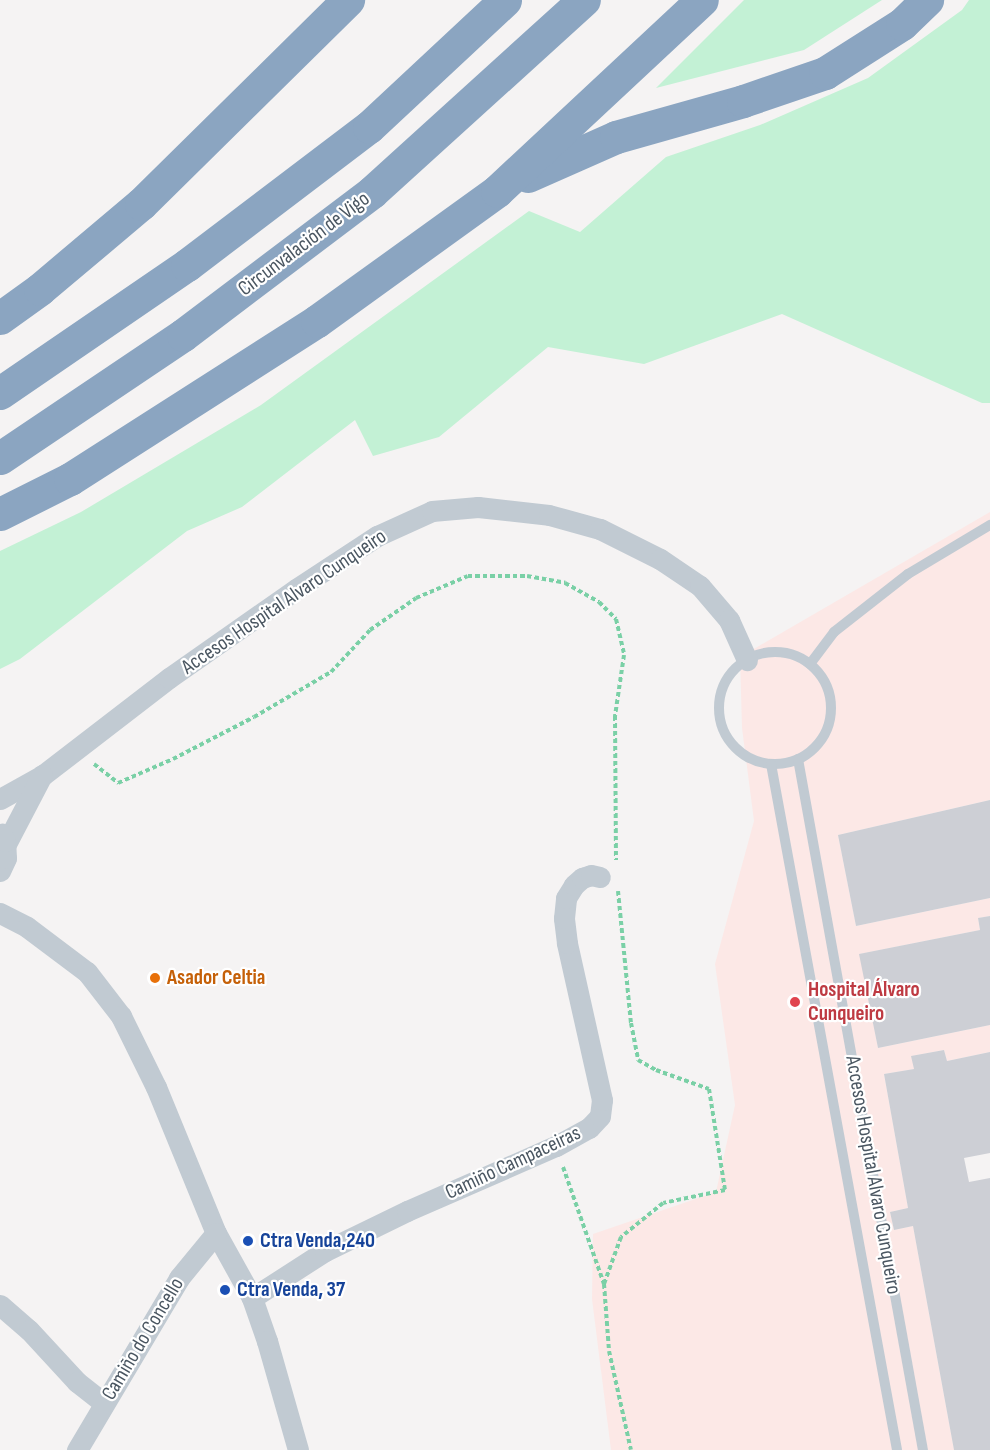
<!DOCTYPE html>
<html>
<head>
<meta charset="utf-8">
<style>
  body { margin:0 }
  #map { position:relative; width:990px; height:1450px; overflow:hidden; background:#f5f3f3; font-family:"Sofia Sans Condensed",sans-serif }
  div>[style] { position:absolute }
  .medical>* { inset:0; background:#fce8e6 }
  .green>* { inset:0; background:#c3f1d5 }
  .building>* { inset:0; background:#cdcfd5 }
  .path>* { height:4px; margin-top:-2px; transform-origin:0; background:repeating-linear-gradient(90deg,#7ad0a6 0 4.5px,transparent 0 7.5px) }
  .lane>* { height:10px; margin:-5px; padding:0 5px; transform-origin:5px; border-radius:5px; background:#c1cad2 }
  .lane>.ring { margin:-5px; padding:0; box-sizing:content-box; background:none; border:10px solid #c1cad2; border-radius:50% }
  .street>* { height:21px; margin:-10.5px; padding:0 10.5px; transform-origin:10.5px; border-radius:10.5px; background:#c1cad2 }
  .highway>* { height:33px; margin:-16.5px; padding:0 16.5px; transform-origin:16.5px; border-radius:16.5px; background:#8ba5c1 }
  .dots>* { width:16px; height:16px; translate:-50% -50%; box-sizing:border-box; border:3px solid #fff; border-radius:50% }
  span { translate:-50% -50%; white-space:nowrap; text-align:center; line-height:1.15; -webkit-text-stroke:4.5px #fff; paint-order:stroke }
  .street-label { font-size:21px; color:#4a5661 }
  .food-label { font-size:21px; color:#c56008; font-weight:700 }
  .left { translate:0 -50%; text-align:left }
  .health-label { font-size:21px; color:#be3a42; font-weight:700 }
  .transit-label { font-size:21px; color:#164399; font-weight:700 }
</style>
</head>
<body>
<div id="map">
  <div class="medical">
    <i style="clip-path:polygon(990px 512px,990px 800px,838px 835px,856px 926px,990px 898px,990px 916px,978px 918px,980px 930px,860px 954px,878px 1048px,990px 1025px,990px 1052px,947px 1061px,944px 1050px,912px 1056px,914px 1069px,884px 1074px,908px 1208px,890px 1212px,894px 1230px,913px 1226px,954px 1450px,611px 1450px,592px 1299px,593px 1234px,716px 1192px,735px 1105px,715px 964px,754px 821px,742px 728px,740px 657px)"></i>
  </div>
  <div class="green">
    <i style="clip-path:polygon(744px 0,882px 0,804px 50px,656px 88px)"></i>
    <i style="clip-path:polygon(969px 0,990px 0,990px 403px,982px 403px,782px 314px,644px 364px,548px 347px,439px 437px,373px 456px,355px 420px,242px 507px,187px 531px,20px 659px,0 669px,0 551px,81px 512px,261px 405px,529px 211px,580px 232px,666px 157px,760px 125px,868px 78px,962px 10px)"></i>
  </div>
  <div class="building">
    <i style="clip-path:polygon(990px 800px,990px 898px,856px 926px,838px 835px)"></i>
    <i style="clip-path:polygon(990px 916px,990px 1025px,878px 1048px,859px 954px,980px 930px,978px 918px)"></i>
    <i style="clip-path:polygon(944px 1050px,947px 1061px,990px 1052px,990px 1153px,964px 1158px,969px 1182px,990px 1178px,990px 1450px,954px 1450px,913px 1226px,894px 1230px,890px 1212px,908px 1208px,884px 1074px,914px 1069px,911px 1056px)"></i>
  </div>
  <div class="path">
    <i style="left:94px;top:764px;width:31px;rotate:38deg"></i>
    <i style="left:118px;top:783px;width:60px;rotate:-23.6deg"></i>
    <i style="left:173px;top:759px;width:91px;rotate:-27.4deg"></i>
    <i style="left:254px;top:717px;width:89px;rotate:-30.3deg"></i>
    <i style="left:331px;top:672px;width:57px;rotate:-47.1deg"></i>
    <i style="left:370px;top:630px;width:56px;rotate:-34.8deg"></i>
    <i style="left:416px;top:598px;width:56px;rotate:-22.9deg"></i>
    <i style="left:468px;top:576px;width:59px"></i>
    <i style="left:527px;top:576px;width:39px;rotate:10deg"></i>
    <i style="left:565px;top:583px;width:39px;rotate:29deg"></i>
    <i style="left:599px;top:602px;width:24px;rotate:45deg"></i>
    <i style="left:616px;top:619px;width:37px;rotate:77deg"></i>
    <i style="left:624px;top:655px;width:62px;rotate:98.4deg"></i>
    <i style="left:615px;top:716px;width:144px;rotate:89.6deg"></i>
    <i style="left:618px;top:891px;width:133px;rotate:84.4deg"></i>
    <i style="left:631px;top:1023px;width:38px;rotate:79deg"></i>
    <i style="left:638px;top:1060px;width:21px;rotate:29deg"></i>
    <i style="left:656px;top:1070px;width:56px;rotate:19.7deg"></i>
    <i style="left:709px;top:1089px;width:102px;rotate:81deg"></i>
    <i style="left:725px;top:1190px;width:63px;rotate:168.2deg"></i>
    <i style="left:663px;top:1203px;width:54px;rotate:141deg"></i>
    <i style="left:621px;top:1237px;width:50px;rotate:109.9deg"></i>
    <i style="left:604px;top:1284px;width:67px;rotate:85.7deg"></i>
    <i style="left:609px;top:1351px;width:101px;rotate:77.5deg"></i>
    <i style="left:563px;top:1167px;width:124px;rotate:70.7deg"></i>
  </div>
  <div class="lane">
    <i class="ring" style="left:719px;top:652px;width:102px;height:102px"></i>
    <i style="left:810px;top:664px;width:40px;rotate:-53deg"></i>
    <i style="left:834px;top:632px;width:94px;rotate:-38.1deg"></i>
    <i style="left:908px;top:574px;width:96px;rotate:-30.9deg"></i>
    <i style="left:798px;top:759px;width:702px;rotate:79.75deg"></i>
    <i style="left:771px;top:764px;width:697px;rotate:79.59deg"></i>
  </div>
  <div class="street">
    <i style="left:0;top:799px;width:49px;rotate:-29.2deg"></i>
    <i style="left:43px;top:775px;width:159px;rotate:-37.6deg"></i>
    <i style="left:169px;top:678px;width:155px;rotate:-35deg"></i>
    <i style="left:296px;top:589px;width:97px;rotate:-33.2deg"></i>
    <i style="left:377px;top:536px;width:60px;rotate:-24.4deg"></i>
    <i style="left:432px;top:511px;width:46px;rotate:-5deg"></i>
    <i style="left:478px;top:507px;width:71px;rotate:6.4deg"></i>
    <i style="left:549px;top:515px;width:53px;rotate:15.4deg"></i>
    <i style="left:600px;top:529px;width:67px;rotate:26.6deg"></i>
    <i style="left:660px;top:559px;width:48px;rotate:34deg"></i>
    <i style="left:700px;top:586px;width:45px;rotate:49.5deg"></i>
    <i style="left:729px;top:620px;width:44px;rotate:65.8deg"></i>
    <i style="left:5px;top:846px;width:80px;rotate:-62.5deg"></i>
    <i style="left:0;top:871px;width:14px;rotate:-65deg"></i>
    <i style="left:6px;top:858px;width:17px;rotate:-93deg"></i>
    <i style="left:5px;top:841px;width:8px;rotate:-113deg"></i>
    <i style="left:0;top:913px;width:30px;rotate:27deg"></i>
    <i style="left:27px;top:927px;width:75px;rotate:36.9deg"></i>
    <i style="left:87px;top:972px;width:56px;rotate:52.3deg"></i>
    <i style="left:121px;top:1016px;width:79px;rotate:63.8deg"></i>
    <i style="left:156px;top:1087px;width:158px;rotate:67.7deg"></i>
    <i style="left:216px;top:1233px;width:74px;rotate:61deg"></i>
    <i style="left:252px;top:1298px;width:46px;rotate:70.8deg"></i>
    <i style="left:267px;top:1341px;width:113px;rotate:74.1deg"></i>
    <i style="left:252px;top:1298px;width:87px;rotate:-32.8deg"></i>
    <i style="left:325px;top:1251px;width:91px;rotate:-26deg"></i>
    <i style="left:407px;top:1211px;width:163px;rotate:-23.6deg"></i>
    <i style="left:556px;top:1146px;width:38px;rotate:-29deg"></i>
    <i style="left:589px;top:1128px;width:16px;rotate:-47deg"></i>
    <i style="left:600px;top:1116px;width:16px;rotate:-83deg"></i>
    <i style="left:602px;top:1100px;width:161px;rotate:-102.6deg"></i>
    <i style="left:567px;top:943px;width:25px;rotate:-97deg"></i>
    <i style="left:564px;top:918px;width:20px;rotate:-84deg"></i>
    <i style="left:566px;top:898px;width:15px;rotate:-58deg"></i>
    <i style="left:574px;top:885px;width:11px;rotate:-41deg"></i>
    <i style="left:582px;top:878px;width:9px;rotate:-18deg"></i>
    <i style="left:591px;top:875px;width:9px;rotate:13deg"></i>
    <i style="left:0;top:1305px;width:38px;rotate:41deg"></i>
    <i style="left:29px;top:1330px;width:71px;rotate:47.3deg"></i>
    <i style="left:77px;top:1382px;width:34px;rotate:38deg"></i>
    <i style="left:77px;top:1450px;width:200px;rotate:-59.3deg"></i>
    <i style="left:179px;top:1278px;width:58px;rotate:-50.6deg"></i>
  </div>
  <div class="highway">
    <i style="left:528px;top:176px;width:96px;rotate:-23.9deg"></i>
    <i style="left:616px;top:137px;width:132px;rotate:-15.8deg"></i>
    <i style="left:743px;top:101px;width:87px;rotate:-18.9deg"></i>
    <i style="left:825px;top:73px;width:91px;rotate:-32.5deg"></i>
    <i style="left:902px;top:24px;width:35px;rotate:-44deg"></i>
    <i style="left:0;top:318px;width:49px;rotate:-35.9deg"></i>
    <i style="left:40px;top:289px;width:132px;rotate:-40.1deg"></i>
    <i style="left:141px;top:204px;width:291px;rotate:-44.6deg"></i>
    <i style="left:0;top:393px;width:227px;rotate:-34.4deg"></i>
    <i style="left:187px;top:265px;width:228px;rotate:-37.2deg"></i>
    <i style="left:369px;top:127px;width:186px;rotate:-43deg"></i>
    <i style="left:0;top:458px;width:220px;rotate:-33.9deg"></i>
    <i style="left:183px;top:335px;width:237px;rotate:-37.1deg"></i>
    <i style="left:372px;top:192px;width:286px;rotate:-42.2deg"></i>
    <i style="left:0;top:514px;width:78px;rotate:-26.6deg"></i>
    <i style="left:70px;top:479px;width:293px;rotate:-32.6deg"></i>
    <i style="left:317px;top:321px;width:222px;rotate:-35.8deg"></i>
    <i style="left:497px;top:191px;width:280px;rotate:-43deg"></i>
  </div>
  <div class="dots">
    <i style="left:155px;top:978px;background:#e8710a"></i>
    <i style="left:795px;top:1002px;background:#e0444e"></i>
    <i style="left:248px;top:1241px;background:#1a4fb4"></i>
    <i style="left:225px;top:1290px;background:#1a4fb4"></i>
  </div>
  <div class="street-label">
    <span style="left:304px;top:244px;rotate:-37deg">Circunvalación de Vigo</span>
    <span style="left:284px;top:602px;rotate:-34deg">Accesos Hospital Alvaro Cunqueiro</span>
    <span style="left:513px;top:1163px;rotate:-25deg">Camiño Campaceiras</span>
    <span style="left:873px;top:1175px;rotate:80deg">Accesos Hospital Alvaro Cunqueiro</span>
    <span style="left:143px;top:1339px;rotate:-59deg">Camiño do Concello</span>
  </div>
  <div class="food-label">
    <span class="left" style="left:167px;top:978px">Asador Celtia</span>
  </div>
  <div class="health-label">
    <span class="left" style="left:808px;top:1002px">Hospital Álvaro<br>Cunqueiro</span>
  </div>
  <div class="transit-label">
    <span class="left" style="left:260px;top:1241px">Ctra Venda,240</span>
    <span class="left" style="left:237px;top:1290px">Ctra Venda, 37</span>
  </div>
</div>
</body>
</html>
